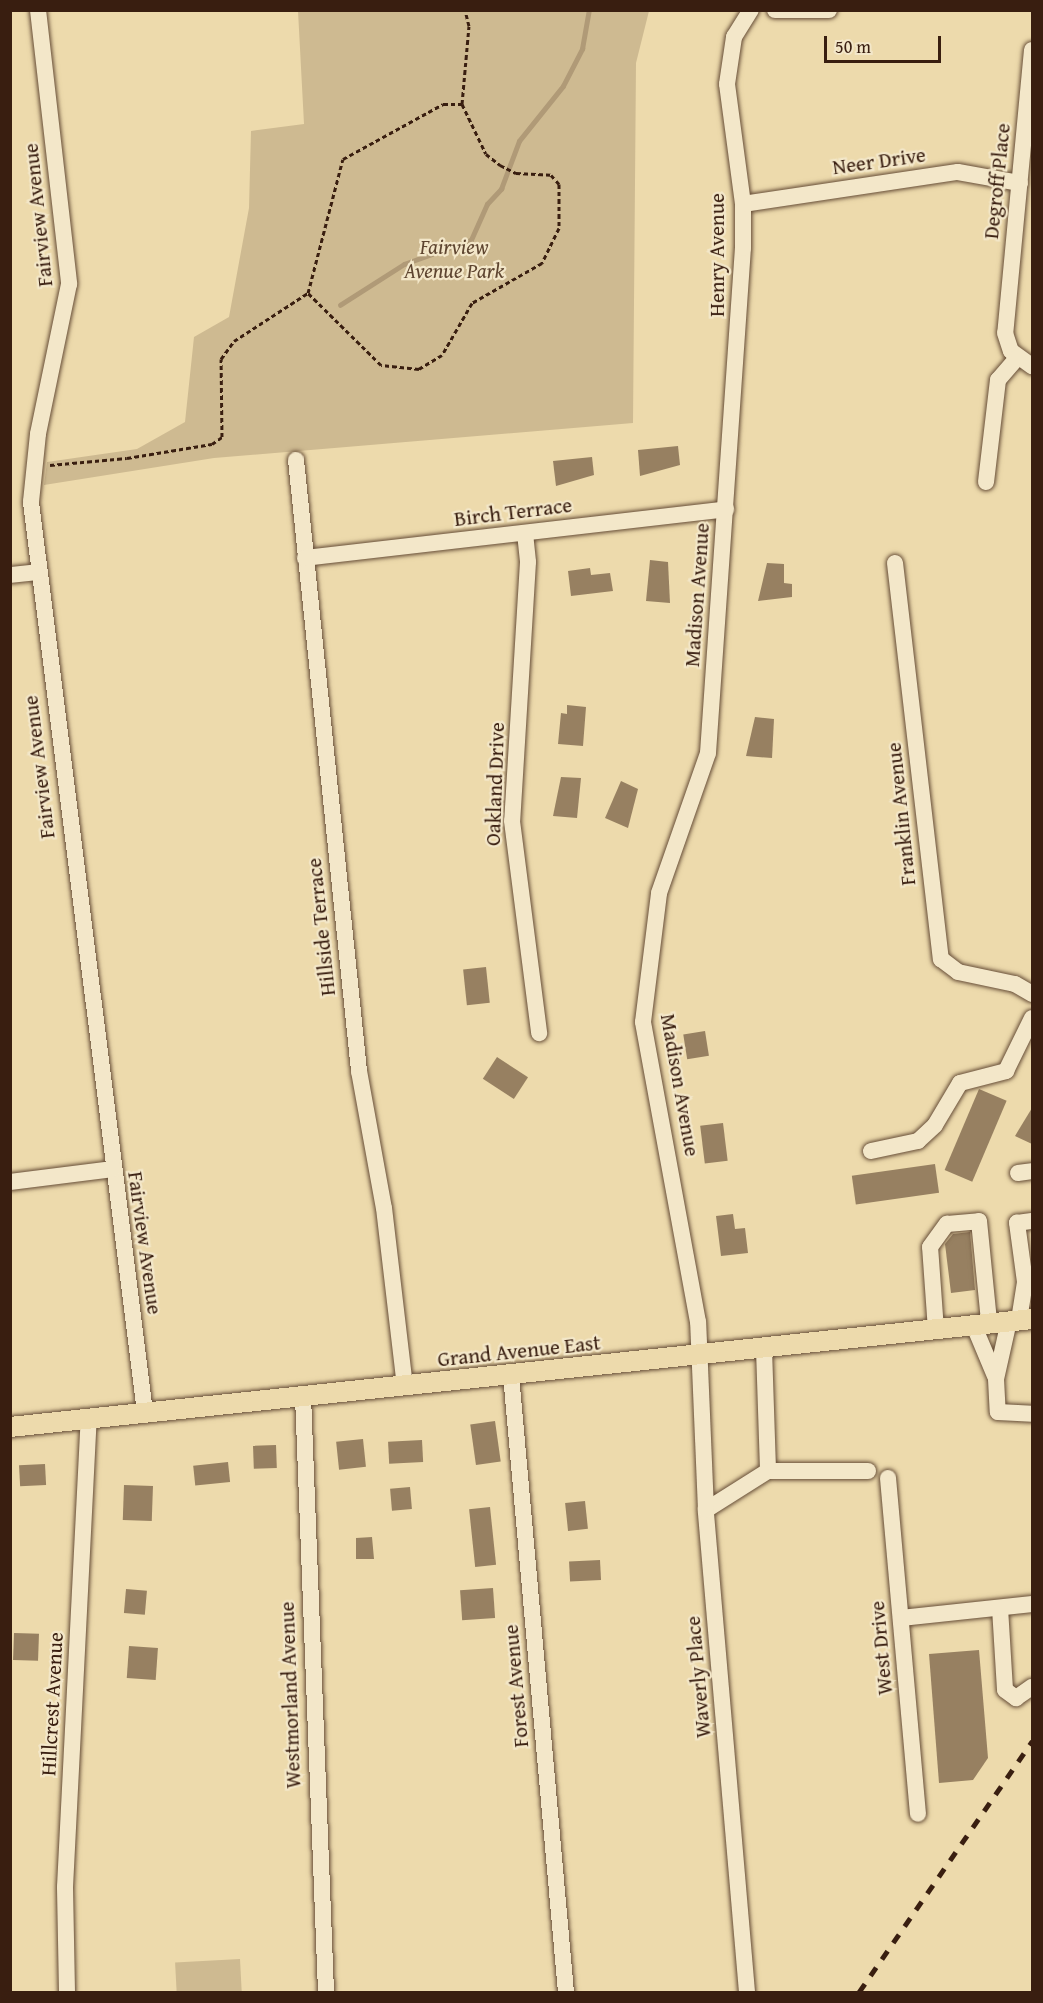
<!DOCTYPE html>
<html>
<head>
<meta charset="utf-8">
<style>
  body { margin:0 }
  #map { position:relative; width:1043px; height:2003px; overflow:hidden; background:#eddaac; font-family:"Gentium Book Plus",serif }
  div>[style] { position:absolute }
  .green>* { inset:0; background:#ceba91; transform-origin:0 0 }
  .stream>* { height:4.5px; margin:-2.25px; padding:0 2.25px; transform-origin:2.25px; border-radius:2.25px; background:#b09a77 }
  .building>* { inset:0; background:#978061; transform-origin:0 0 }
  .path>* { height:3px; margin-top:-1.5px; transform-origin:0; background:repeating-linear-gradient(90deg,#391e10 0 4.5px,transparent 0 7.5px) }
  .roads { filter:drop-shadow(0 0 2px #664d37) drop-shadow(0 0 2px #664d37) }
  .minor>* { height:16px; margin:-8px; padding:0 8px; transform-origin:8px; border-radius:8px; background:#f3e7c9 }
  .major>* { height:20px; margin:-10px; padding:0 10px; transform-origin:10px; border-radius:10px; background:#eddaac }
  .rail>* { height:4.5px; margin-top:-2.25px; transform-origin:0; background:repeating-linear-gradient(90deg,#391e10 0 10px,transparent 0 20px) }
  span { translate:-50% -50%; white-space:nowrap; text-align:center; line-height:1.15; -webkit-text-stroke:4.5px #f3e7c9; paint-order:stroke }
  .street-label { font-size:21px; color:#391e10 }
  .park-label { font-size:21px; color:#5e4530; font-style:italic }
  .frame { position:absolute; inset:0; border:12px solid #391e10; pointer-events:none }
  .scale { position:absolute; left:824px; top:36px; width:117px; height:27px; box-sizing:border-box; border:3px solid #391e10; border-top:0; padding-left:8px; font-size:18px; line-height:21px; white-space:nowrap; color:#391e10; -webkit-text-stroke:4px #f3e7c9; paint-order:stroke }
</style>
</head>
<body>
<div id="map">
  <div class="green">
    <i style="clip-path:polygon(298px 11px,649px 11px,636px 63px,633px 423px,214px 458px,44px 485px,47px 462px,137px 449px,185px 422px,194px 337px,229px 317px,249px 208px,251px 131px,304px 124px)"></i>
    <i style="left:240px;top:1959px;width:33px;height:65px;rotate:87deg"></i>
  </div>
  <div class="stream">
    <i style="left:340px;top:305px;width:76px;rotate:-32.6deg"></i>
    <i style="left:404px;top:264px;width:71px;rotate:-19.7deg"></i>
    <i style="left:471px;top:240px;width:39px;rotate:-66deg"></i>
    <i style="left:487px;top:204px;width:21px;rotate:-47deg"></i>
    <i style="left:501px;top:189px;width:51px;rotate:-69.4deg"></i>
    <i style="left:519px;top:141px;width:70px;rotate:-51.3deg"></i>
    <i style="left:563px;top:86px;width:42px;rotate:-62.8deg"></i>
    <i style="left:582px;top:49px;width:40px;rotate:-80deg"></i>
  </div>
  <div class="building">
    <i style="clip-path:polygon(678px 446px,680px 465px,640px 476px,638px 450px)"></i>
    <i style="clip-path:polygon(592px 457px,594px 475px,556px 486px,553px 461px)"></i>
    <i style="clip-path:polygon(650px 560px,668px 562px,670px 603px,646px 601px)"></i>
    <i style="clip-path:polygon(767px 563px,784px 564px,784px 583px,792px 584px,792px 597px,758px 601px)"></i>
    <i style="clip-path:polygon(590px 568px,591px 575px,610px 573px,613px 591px,571px 596px,568px 571px)"></i>
    <i style="clip-path:polygon(567px 705px,586px 707px,583px 746px,558px 744px,561px 713px,567px 714px)"></i>
    <i style="clip-path:polygon(755px 717px,774px 719px,772px 758px,746px 756px)"></i>
    <i style="clip-path:polygon(561px 777px,581px 778px,577px 818px,553px 816px)"></i>
    <i style="clip-path:polygon(621px 781px,638px 789px,628px 828px,605px 818px)"></i>
    <i style="left:486px;top:967px;width:36px;height:23px;rotate:84deg"></i>
    <i style="left:705px;top:1031px;width:25px;height:22px;rotate:81deg"></i>
    <i style="left:497px;top:1057px;width:37px;height:26px;rotate:33deg"></i>
    <i style="left:979px;top:1089px;width:30px;height:88px;rotate:23deg"></i>
    <i style="clip-path:polygon(1032px 1108px,1032px 1144px,1015px 1136px)"></i>
    <i style="left:723px;top:1123px;width:38px;height:23px;rotate:83deg"></i>
    <i style="left:935px;top:1164px;width:29px;height:84px;rotate:82deg"></i>
    <i style="clip-path:polygon(733px 1214px,735px 1229px,745px 1228px,748px 1253px,721px 1256px,716px 1216px)"></i>
    <i style="clip-path:polygon(970px 1232px,975px 1290px,951px 1293px,945px 1244px,953px 1234px)"></i>
    <i style="left:495px;top:1421px;width:41px;height:25px;rotate:82deg"></i>
    <i style="left:363px;top:1439px;width:28px;height:27px;rotate:84deg"></i>
    <i style="left:422px;top:1440px;width:22px;height:34px;rotate:87deg"></i>
    <i style="left:276px;top:1445px;width:23px;height:23px;rotate:88deg"></i>
    <i style="left:228px;top:1462px;width:20px;height:35px;rotate:84deg"></i>
    <i style="left:45px;top:1464px;width:21px;height:26px;rotate:87deg"></i>
    <i style="left:124px;top:1485px;width:29px;height:35px;rotate:2deg"></i>
    <i style="left:410px;top:1487px;width:22px;height:20px;rotate:85deg"></i>
    <i style="left:585px;top:1501px;width:28px;height:20px;rotate:84deg"></i>
    <i style="left:490px;top:1507px;width:58px;height:21px;rotate:84deg"></i>
    <i style="clip-path:polygon(372px 1537px,374px 1559px,356px 1559px,356px 1538px)"></i>
    <i style="left:600px;top:1560px;width:20px;height:31px;rotate:87deg"></i>
    <i style="left:493px;top:1588px;width:30px;height:33px;rotate:86deg"></i>
    <i style="left:126px;top:1589px;width:21px;height:24px;rotate:5deg"></i>
    <i style="left:14px;top:1633px;width:25px;height:27px;rotate:2deg"></i>
    <i style="left:129px;top:1646px;width:29px;height:32px;rotate:4deg"></i>
    <i style="clip-path:polygon(979px 1650px,988px 1758px,973px 1780px,939px 1783px,929px 1654px)"></i>
  </div>
  <div class="path">
    <i style="left:462px;top:104px;width:78px;rotate:-84.9deg"></i>
    <i style="left:469px;top:26px;width:16px;rotate:-104deg"></i>
    <i style="left:50px;top:465px;width:77px;rotate:-5.2deg"></i>
    <i style="left:127px;top:458px;width:86px;rotate:-9.4deg"></i>
    <i style="left:212px;top:444px;width:12px;rotate:-35deg"></i>
    <i style="left:222px;top:437px;width:78px;rotate:-90.7deg"></i>
    <i style="left:221px;top:359px;width:22px;rotate:-54deg"></i>
    <i style="left:234px;top:341px;width:88px;rotate:-33deg"></i>
    <i style="left:308px;top:293px;width:138px;rotate:-75.4deg"></i>
    <i style="left:343px;top:159px;width:114px;rotate:-28.8deg"></i>
    <i style="left:443px;top:104px;width:19px"></i>
    <i style="left:462px;top:104px;width:55px;rotate:64.4deg"></i>
    <i style="left:486px;top:154px;width:18px;rotate:38deg"></i>
    <i style="left:500px;top:165px;width:18px;rotate:27deg"></i>
    <i style="left:516px;top:173px;width:35px;rotate:3deg"></i>
    <i style="left:551px;top:175px;width:12px;rotate:48deg"></i>
    <i style="left:559px;top:184px;width:44px;rotate:90deg"></i>
    <i style="left:559px;top:228px;width:39px;rotate:116deg"></i>
    <i style="left:542px;top:263px;width:81px;rotate:150.3deg"></i>
    <i style="left:472px;top:303px;width:60px;rotate:120deg"></i>
    <i style="left:442px;top:355px;width:27px;rotate:149deg"></i>
    <i style="left:419px;top:369px;width:38px;rotate:-174deg"></i>
    <i style="left:381px;top:365px;width:103px;rotate:-135.4deg"></i>
  </div>
  <div class="roads">
    <div class="minor">
      <i style="left:38px;top:10px;width:276px;rotate:83.5deg"></i>
      <i style="left:69px;top:284px;width:153px;rotate:101.7deg"></i>
      <i style="left:38px;top:434px;width:68px;rotate:95.9deg"></i>
      <i style="left:31px;top:502px;width:917px;rotate:82.86deg"></i>
      <i style="left:775px;top:10px;width:54px"></i>
      <i style="left:1032px;top:50px;width:284px;rotate:95.4deg"></i>
      <i style="left:1005px;top:333px;width:19px;rotate:72deg"></i>
      <i style="left:1011px;top:351px;width:26px;rotate:36deg"></i>
      <i style="left:743px;top:204px;width:217px;rotate:-8.5deg"></i>
      <i style="left:958px;top:172px;width:63px;rotate:10.1deg"></i>
      <i style="left:296px;top:460px;width:614px;rotate:84.11deg"></i>
      <i style="left:359px;top:1071px;width:139px;rotate:79.7deg"></i>
      <i style="left:384px;top:1208px;width:179px;rotate:83.3deg"></i>
      <i style="left:986px;top:482px;width:103px;rotate:-83.3deg"></i>
      <i style="left:998px;top:380px;width:30px;rotate:-49deg"></i>
      <i style="left:525px;top:533px;width:29px;rotate:84deg"></i>
      <i style="left:528px;top:562px;width:259px;rotate:93.5deg"></i>
      <i style="left:512px;top:821px;width:214px;rotate:82.7deg"></i>
      <i style="left:305px;top:558px;width:424px;rotate:-6.6deg"></i>
      <i style="left:895px;top:563px;width:399px;rotate:83.4deg"></i>
      <i style="left:941px;top:959px;width:21px;rotate:37deg"></i>
      <i style="left:958px;top:972px;width:58px;rotate:11.9deg"></i>
      <i style="left:1015px;top:984px;width:20px;rotate:30deg"></i>
      <i style="left:10px;top:575px;width:29px;rotate:-6deg"></i>
      <i style="left:871px;top:1151px;width:48px;rotate:-12deg"></i>
      <i style="left:918px;top:1141px;width:23px;rotate:-43deg"></i>
      <i style="left:935px;top:1125px;width:49px;rotate:-59.2deg"></i>
      <i style="left:960px;top:1083px;width:48px;rotate:-14.6deg"></i>
      <i style="left:1006px;top:1071px;width:59px;rotate:-63.9deg"></i>
      <i style="left:1018px;top:1173px;width:14px;rotate:-8deg"></i>
      <i style="left:10px;top:1182px;width:104px;rotate:-7.2deg"></i>
      <i style="left:1019px;top:1320px;width:38px;rotate:-81deg"></i>
      <i style="left:1025px;top:1282px;width:60px;rotate:-97.7deg"></i>
      <i style="left:1017px;top:1223px;width:15px;rotate:-8deg"></i>
      <i style="left:1009px;top:1321px;width:59px;rotate:102.6deg"></i>
      <i style="left:996px;top:1379px;width:33px;rotate:87deg"></i>
      <i style="left:998px;top:1412px;width:34px;rotate:3deg"></i>
      <i style="left:974px;top:1326px;width:54px;rotate:67.2deg"></i>
      <i style="left:936px;top:1330px;width:83px;rotate:-94.1deg"></i>
      <i style="left:930px;top:1247px;width:29px;rotate:-54deg"></i>
      <i style="left:947px;top:1224px;width:32px;rotate:-5deg"></i>
      <i style="left:979px;top:1221px;width:101px;rotate:84.3deg"></i>
      <i style="left:764px;top:1349px;width:122px;rotate:88.1deg"></i>
      <i style="left:511px;top:1375px;width:619px;rotate:84.91deg"></i>
      <i style="left:303px;top:1396px;width:596px;rotate:87.79deg"></i>
      <i style="left:888px;top:1478px;width:337px;rotate:84.9deg"></i>
      <i style="left:706px;top:1510px;width:73px;rotate:-32.2deg"></i>
      <i style="left:768px;top:1471px;width:100px"></i>
      <i style="left:1000px;top:1608px;width:82px;rotate:86.5deg"></i>
      <i style="left:1005px;top:1690px;width:14px;rotate:36deg"></i>
      <i style="left:1016px;top:1698px;width:19px;rotate:-35deg"></i>
      <i style="left:901px;top:1618px;width:132px;rotate:-6.1deg"></i>
      <i style="left:67px;top:1992px;width:105px;rotate:-91.1deg"></i>
      <i style="left:65px;top:1887px;width:470px;rotate:-87.1deg"></i>
      <i style="left:747px;top:1992px;width:484px;rotate:-94.9deg"></i>
      <i style="left:706px;top:1510px;width:188px;rotate:-92.4deg"></i>
      <i style="left:698px;top:1322px;width:305px;rotate:-100.4deg"></i>
      <i style="left:643px;top:1022px;width:130px;rotate:-82.9deg"></i>
      <i style="left:659px;top:893px;width:148px;rotate:-70.7deg"></i>
      <i style="left:708px;top:753px;width:506px;rotate:-86.04deg"></i>
      <i style="left:743px;top:248px;width:44px;rotate:-90deg"></i>
      <i style="left:743px;top:204px;width:121px;rotate:-97.6deg"></i>
      <i style="left:727px;top:84px;width:48px;rotate:-81.5deg"></i>
      <i style="left:734px;top:37px;width:32px;rotate:-58deg"></i>
    </div>
    <div class="major">
      <i style="left:10px;top:1427px;width:1028px;rotate:-6.03deg"></i>
    </div>
  </div>
  <div class="rail">
    <i style="left:859px;top:1992px;width:305px;rotate:-55.4deg"></i>
  </div>
  <div class="street-label">
    <span style="left:879px;top:161px;rotate:-8deg">Neer Drive</span>
    <span style="left:997px;top:181px;rotate:-84deg">Degroff Place</span>
    <span style="left:38px;top:215px;rotate:-96deg">Fairview Avenue</span>
    <span style="left:717px;top:255px;rotate:-90deg">Henry Avenue</span>
    <span style="left:513px;top:512px;rotate:-7deg">Birch Terrace</span>
    <span style="left:697px;top:595px;rotate:-86deg">Madison Avenue</span>
    <span style="left:39px;top:767px;rotate:-97deg">Fairview Avenue</span>
    <span style="left:495px;top:784px;rotate:-88deg">Oakland Drive</span>
    <span style="left:901px;top:814px;rotate:-96deg">Franklin Avenue</span>
    <span style="left:321px;top:927px;rotate:-96deg">Hillside Terrace</span>
    <span style="left:680px;top:1085px;rotate:80deg">Madison Avenue</span>
    <span style="left:145px;top:1243px;rotate:82deg">Fairview Avenue</span>
    <span style="left:519px;top:1351px;rotate:-6deg">Grand Avenue East</span>
    <span style="left:881px;top:1648px;rotate:-95deg">West Drive</span>
    <span style="left:698px;top:1677px;rotate:-95deg">Waverly Place</span>
    <span style="left:516px;top:1686px;rotate:-95deg">Forest Avenue</span>
    <span style="left:290px;top:1695px;rotate:-92deg">Westmorland Avenue</span>
    <span style="left:52px;top:1704px;rotate:-87deg">Hillcrest Avenue</span>
  </div>
  <div class="park-label">
    <span style="left:454px;top:259px">Fairview<br>Avenue Park</span>
  </div>
  <div class="frame"></div>
  <div class="scale">50 m</div>
</div>
</body>
</html>
